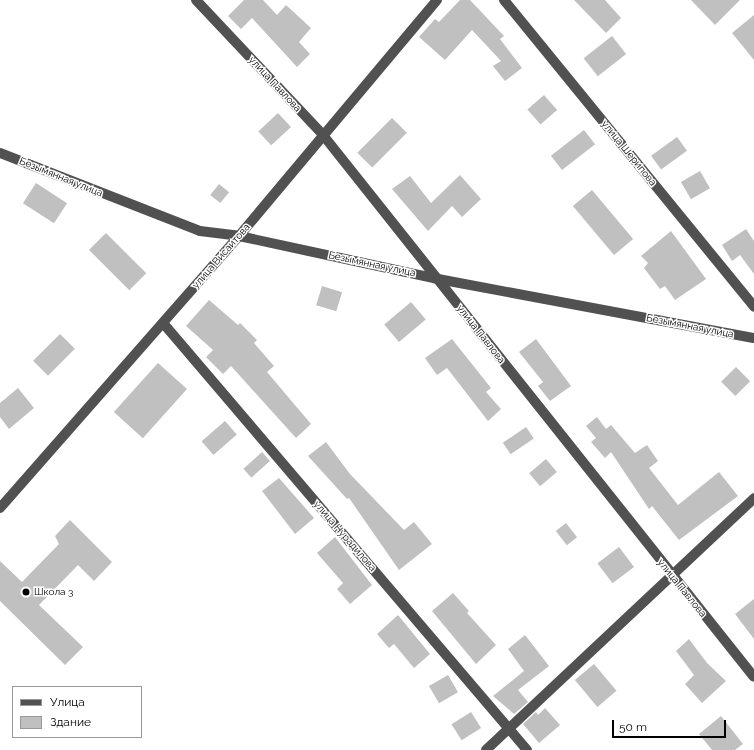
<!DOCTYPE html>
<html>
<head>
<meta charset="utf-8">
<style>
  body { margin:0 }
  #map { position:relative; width:754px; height:750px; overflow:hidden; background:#fff; font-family:Raleway,sans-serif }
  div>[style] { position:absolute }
  .building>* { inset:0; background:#c0c0c0; transform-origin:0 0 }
  .minor>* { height:10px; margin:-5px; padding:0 5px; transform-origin:5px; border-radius:5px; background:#515151 }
  .dots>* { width:11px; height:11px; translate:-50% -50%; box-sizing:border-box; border:2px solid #fff; border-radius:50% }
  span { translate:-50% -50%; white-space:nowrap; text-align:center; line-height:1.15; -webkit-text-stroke:3px #fff; paint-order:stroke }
  .street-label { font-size:10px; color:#000 }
  .poi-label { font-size:10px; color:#000 }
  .left { translate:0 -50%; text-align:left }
  .legend { position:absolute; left:12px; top:686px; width:130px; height:52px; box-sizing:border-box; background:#fff; border:1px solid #999; margin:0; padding:5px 7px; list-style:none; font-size:12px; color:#000 }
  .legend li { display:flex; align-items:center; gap:8px; height:20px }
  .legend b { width:20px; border:1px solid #999 }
  .scale { position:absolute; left:612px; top:720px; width:114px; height:18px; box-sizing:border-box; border:2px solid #000; border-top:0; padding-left:5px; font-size:12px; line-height:14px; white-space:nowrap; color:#000; -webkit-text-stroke:3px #fff; paint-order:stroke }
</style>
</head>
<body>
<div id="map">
  <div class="building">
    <i style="clip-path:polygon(244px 0,263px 0,277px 15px,286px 5px,311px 28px,299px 42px,310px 54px,297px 67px,252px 18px,241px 29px,228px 16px)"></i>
    <i style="clip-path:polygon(460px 0,470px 0,504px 36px,500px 39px,522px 68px,505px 81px,493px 66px,501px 61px,472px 30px,445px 60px,419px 37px,435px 19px,439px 22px)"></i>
    <i style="clip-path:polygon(574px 0,605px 0,621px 18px,606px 33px)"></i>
    <i style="clip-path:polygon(691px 0,740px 0,715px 25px)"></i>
    <i style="clip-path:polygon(754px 15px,754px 60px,732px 33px)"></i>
    <i style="left:612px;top:36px;width:23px;height:36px;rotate:52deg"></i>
    <i style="left:544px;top:95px;width:20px;height:22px;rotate:49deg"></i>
    <i style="left:278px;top:113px;width:19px;height:27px;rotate:47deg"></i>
    <i style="left:392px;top:118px;width:21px;height:49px;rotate:45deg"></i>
    <i style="left:584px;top:130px;width:18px;height:42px;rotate:52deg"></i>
    <i style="left:677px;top:137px;width:17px;height:32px;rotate:54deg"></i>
    <i style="left:700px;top:171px;width:20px;height:22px;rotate:60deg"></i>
    <i style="clip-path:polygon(460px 175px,481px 199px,462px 217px,452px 206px,428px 231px,392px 189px,410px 176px,431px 203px)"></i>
    <i style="left:36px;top:183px;width:37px;height:24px;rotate:33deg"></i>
    <i style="left:219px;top:184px;width:13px;height:14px;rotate:39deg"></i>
    <i style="left:592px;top:190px;width:64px;height:25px;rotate:50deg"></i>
    <i style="clip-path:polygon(746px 229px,754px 241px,754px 274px,740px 255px,732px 261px,722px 245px)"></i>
    <i style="clip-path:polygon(671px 231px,706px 279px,675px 300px,665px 286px,660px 289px,644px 268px,648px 263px,641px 256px)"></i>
    <i style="left:106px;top:233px;width:57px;height:24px;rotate:45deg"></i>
    <i style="left:322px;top:286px;width:21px;height:20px;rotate:17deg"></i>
    <i style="clip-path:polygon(209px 300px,238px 325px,240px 323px,257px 340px,254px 343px,274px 366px,267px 372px,311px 424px,296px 438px,231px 366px,223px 374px,206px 357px,213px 350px,186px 326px)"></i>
    <i style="left:411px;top:302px;width:23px;height:35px;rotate:50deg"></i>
    <i style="left:60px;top:334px;width:21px;height:38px;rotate:45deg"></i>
    <i style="clip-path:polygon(452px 339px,491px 388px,486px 392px,501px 409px,488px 421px,447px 368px,437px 375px,425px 358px)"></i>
    <i style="clip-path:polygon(536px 339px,571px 386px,550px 401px,538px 386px,543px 382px,519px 352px)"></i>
    <i style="left:158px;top:363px;width:39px;height:66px;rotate:42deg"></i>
    <i style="left:736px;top:367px;width:20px;height:21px;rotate:45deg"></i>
    <i style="clip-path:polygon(18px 388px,34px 408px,9px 429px,0 417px,0 403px)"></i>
    <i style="clip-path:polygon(597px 417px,606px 429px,611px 425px,635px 453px,647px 445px,658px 461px,649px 468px,678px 505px,719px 472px,738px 496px,679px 540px,652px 506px,649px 509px,611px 452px,605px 458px,591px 442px,596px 438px,586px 426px)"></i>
    <i style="left:225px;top:421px;width:18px;height:31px;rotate:49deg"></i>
    <i style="left:526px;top:427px;width:14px;height:28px;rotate:56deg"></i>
    <i style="clip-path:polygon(326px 442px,350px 474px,404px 530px,414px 522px,432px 544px,399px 570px,349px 498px,347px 499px,308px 456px)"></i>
    <i style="left:262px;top:452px;width:12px;height:25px;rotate:48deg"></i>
    <i style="left:546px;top:459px;width:17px;height:22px;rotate:50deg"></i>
    <i style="clip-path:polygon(279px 478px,314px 518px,295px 534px,262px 491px)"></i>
    <i style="clip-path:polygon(70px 520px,112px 562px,94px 581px,78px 565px,39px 605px,83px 647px,65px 665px,0 601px,0 561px,22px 582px,59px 544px,55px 536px)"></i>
    <i style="left:566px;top:523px;width:18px;height:13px;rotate:52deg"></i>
    <i style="clip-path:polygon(335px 537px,372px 585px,350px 604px,337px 589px,343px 583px,317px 553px)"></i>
    <i style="left:619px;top:547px;width:25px;height:27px;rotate:53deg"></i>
    <i style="clip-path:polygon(453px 593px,469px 611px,467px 613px,496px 645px,476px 664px,432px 611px)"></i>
    <i style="clip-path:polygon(754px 599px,754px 639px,735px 614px)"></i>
    <i style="clip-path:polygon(398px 615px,430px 654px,414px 668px,394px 644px,389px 648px,377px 634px)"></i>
    <i style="clip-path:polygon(525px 635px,549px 666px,518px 690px,528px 702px,514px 714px,493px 696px,524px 671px,508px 649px)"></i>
    <i style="clip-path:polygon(689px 639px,707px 663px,726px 681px,702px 703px,685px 684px,694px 675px,676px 651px)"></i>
    <i style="left:594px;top:664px;width:35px;height:25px;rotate:50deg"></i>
    <i style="left:448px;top:675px;width:20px;height:22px;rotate:60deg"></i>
    <i style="clip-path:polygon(545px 708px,560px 725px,539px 743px,523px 724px,536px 712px,538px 715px)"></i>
    <i style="left:471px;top:712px;width:19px;height:23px;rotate:58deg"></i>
    <i style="clip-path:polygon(721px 716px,743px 744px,735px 750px,712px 750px,699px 734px)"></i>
  </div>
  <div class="minor">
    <i style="left:196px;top:0;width:185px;rotate:46.7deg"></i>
    <i style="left:323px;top:135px;width:692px;rotate:51.51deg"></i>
    <i style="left:504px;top:0;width:396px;rotate:50.8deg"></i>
    <i style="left:0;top:153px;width:215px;rotate:21.3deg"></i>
    <i style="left:200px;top:231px;width:39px;rotate:7deg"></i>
    <i style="left:239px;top:236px;width:204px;rotate:12.2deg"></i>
    <i style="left:438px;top:279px;width:321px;rotate:10.6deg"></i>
    <i style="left:163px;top:323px;width:561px;rotate:49.55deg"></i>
    <i style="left:0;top:508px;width:362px;rotate:-48.7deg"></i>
    <i style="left:239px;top:236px;width:308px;rotate:-50deg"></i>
    <i style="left:486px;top:750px;width:368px;rotate:-43.2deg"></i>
  </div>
  <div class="dots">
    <i style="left:26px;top:592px;background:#000"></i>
  </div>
  <div class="street-label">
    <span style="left:275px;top:84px;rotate:47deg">улица Павлова</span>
    <span style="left:629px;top:153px;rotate:51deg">улица Шерипова</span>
    <span style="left:61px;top:177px;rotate:22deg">Безымянная улица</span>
    <span style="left:221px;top:256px;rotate:-49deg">улица Висаитова</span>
    <span style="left:372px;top:264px;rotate:12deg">Безымянная улица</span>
    <span style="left:690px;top:326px;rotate:11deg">Безымянная улица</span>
    <span style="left:481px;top:334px;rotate:52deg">улица Павлова</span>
    <span style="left:345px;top:536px;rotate:49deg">улица Нурадилова</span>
    <span style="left:682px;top:588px;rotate:51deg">улица Павлова</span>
  </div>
  <div class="poi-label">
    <span class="left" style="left:34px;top:592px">Школа 3</span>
  </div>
  <ul class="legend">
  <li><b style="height:5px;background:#515151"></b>Улица</li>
  <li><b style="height:11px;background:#c0c0c0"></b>Здание</li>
  </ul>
  <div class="scale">50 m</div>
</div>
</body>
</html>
